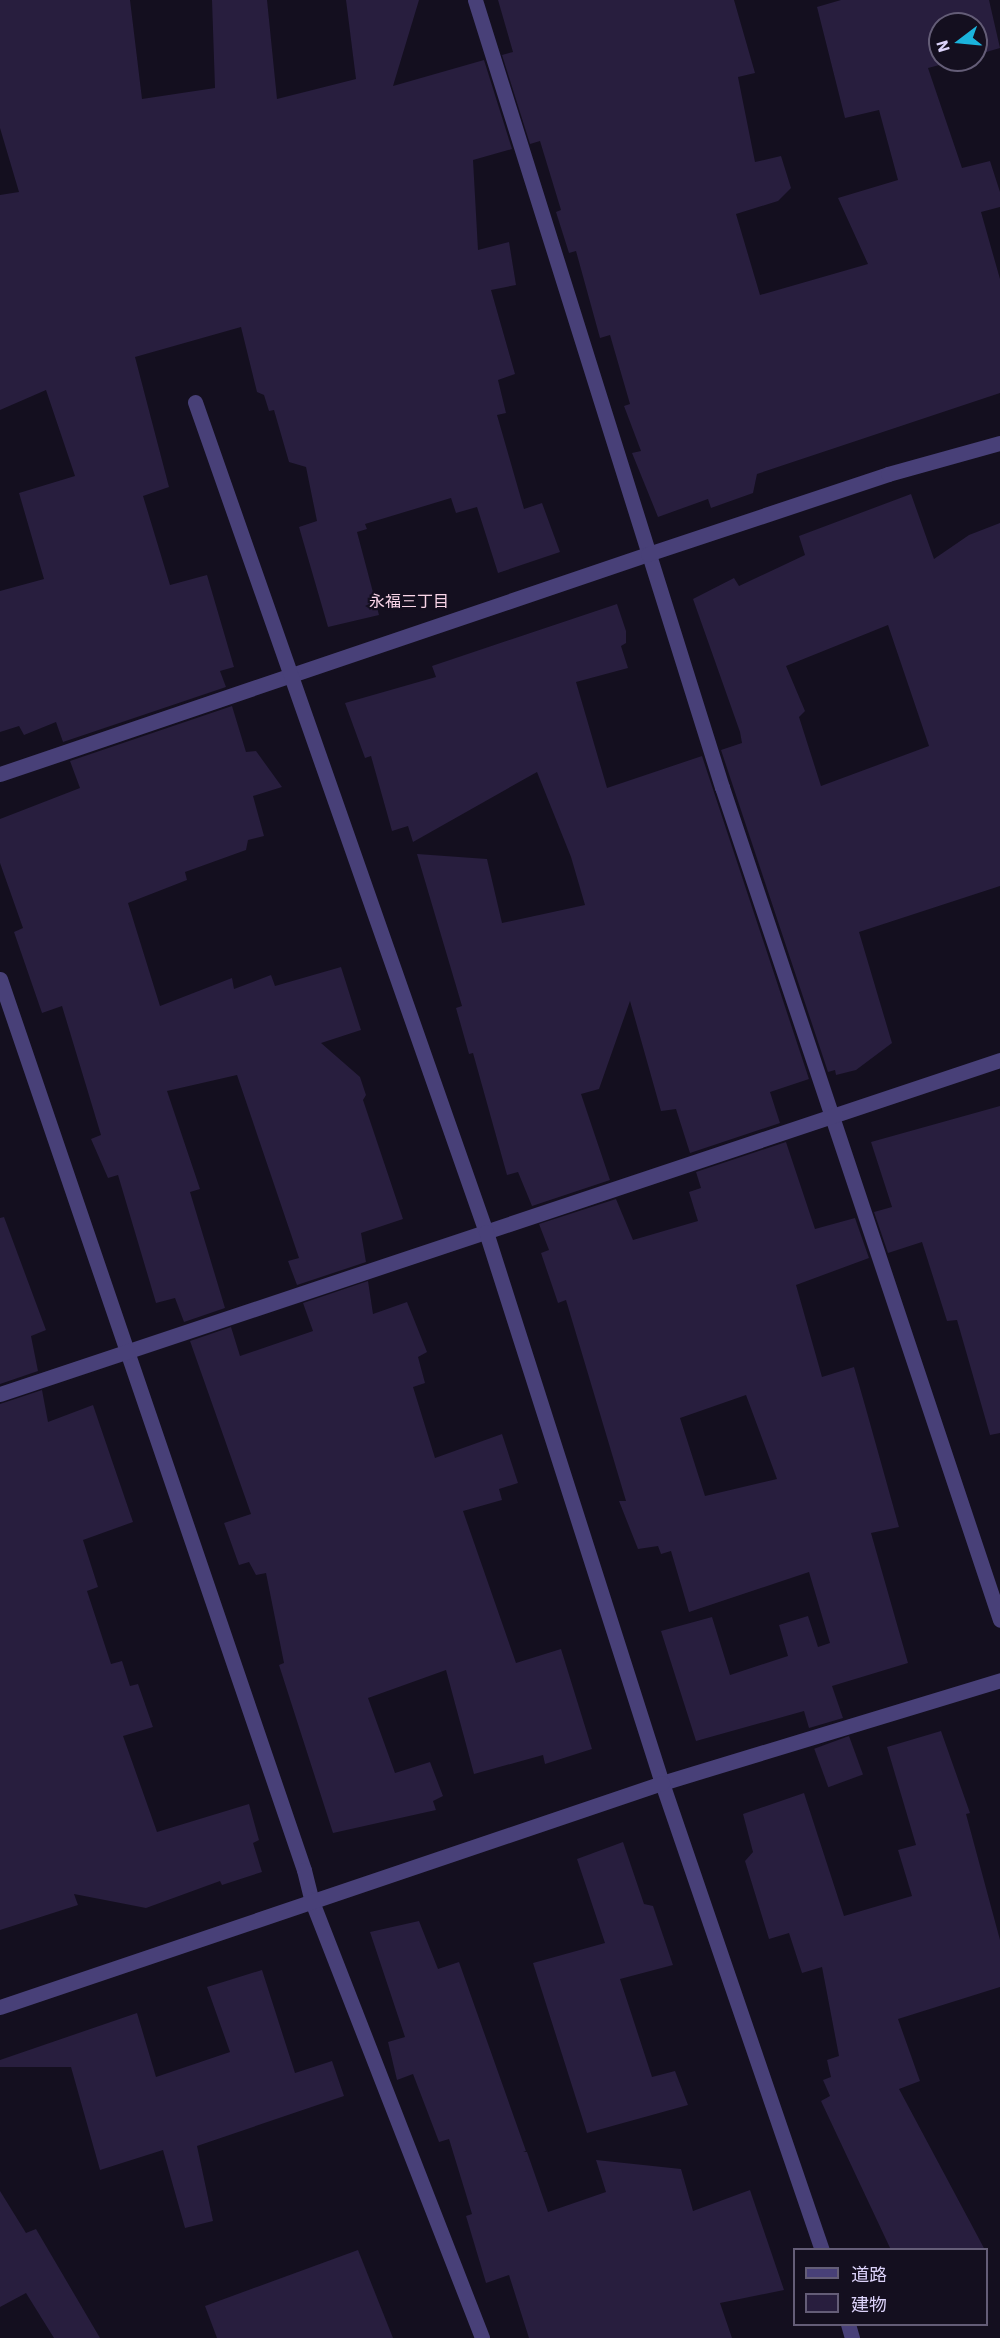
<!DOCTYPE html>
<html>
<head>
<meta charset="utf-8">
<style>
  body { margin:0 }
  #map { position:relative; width:1000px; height:2338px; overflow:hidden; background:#140f1f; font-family:"IBM Plex Sans","Noto Sans JP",sans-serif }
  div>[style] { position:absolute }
  .building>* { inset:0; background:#281e3e; transform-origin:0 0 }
  .minor>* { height:15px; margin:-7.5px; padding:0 7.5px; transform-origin:7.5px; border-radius:7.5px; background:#484078 }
  .tertiary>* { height:15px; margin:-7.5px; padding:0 7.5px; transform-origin:7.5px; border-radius:7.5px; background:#484078 }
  span { translate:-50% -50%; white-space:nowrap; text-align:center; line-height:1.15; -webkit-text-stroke:4.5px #140f1f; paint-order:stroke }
  .neighbourhood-label { font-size:16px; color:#fad5e8 }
  .legend { position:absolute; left:793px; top:2248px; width:195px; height:78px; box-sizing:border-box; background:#140f1f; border:2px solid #645d77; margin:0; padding:8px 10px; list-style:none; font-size:18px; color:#dcd3fa }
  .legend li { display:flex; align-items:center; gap:12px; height:30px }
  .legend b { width:30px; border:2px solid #645d77 }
  .north { position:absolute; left:928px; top:12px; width:60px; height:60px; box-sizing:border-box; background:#140f1f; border:2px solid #645d77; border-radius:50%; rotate:254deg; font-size:16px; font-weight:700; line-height:24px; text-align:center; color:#dcd3fa }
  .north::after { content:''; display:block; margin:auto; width:21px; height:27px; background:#1bb4dd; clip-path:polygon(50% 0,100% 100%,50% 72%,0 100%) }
</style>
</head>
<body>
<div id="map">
  <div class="building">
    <i style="clip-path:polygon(0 0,130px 0,142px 99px,215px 88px,212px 0,267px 0,277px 99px,356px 79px,346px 0,419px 0,393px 86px,484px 60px,512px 149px,473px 160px,478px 250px,509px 242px,516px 285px,491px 290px,515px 374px,498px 380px,506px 413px,497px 415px,524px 509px,542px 503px,560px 552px,498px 573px,477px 507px,456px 513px,451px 498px,365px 524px,367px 529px,357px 532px,379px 615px,328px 627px,299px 527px,317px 521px,306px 467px,289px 462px,274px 410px,269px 411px,264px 395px,257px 392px,241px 327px,135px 357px,169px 487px,143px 496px,170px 585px,207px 575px,234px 667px,220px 671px,226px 687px,63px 742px,56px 722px,24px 735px,19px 726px,0 732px,0 591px,44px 579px,19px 493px,75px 476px,46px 390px,0 410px,0 195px,19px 192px,0 128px)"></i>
    <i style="clip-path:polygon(498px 0,734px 0,755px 73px,738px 77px,755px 162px,781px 156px,791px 188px,778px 201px,736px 214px,760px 295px,868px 264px,838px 198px,898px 180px,879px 110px,845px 118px,817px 7px,841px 0,989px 0,1000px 48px,976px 55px,976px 24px,940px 24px,940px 60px,958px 60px,928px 68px,962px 168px,990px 161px,1000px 192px,1000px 207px,981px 212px,1000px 279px,1000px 393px,757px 474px,753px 493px,711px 508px,708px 499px,658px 517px,632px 453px,641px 451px,624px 406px,630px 404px,610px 335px,600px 338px,576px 251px,569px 253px,556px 212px,561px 210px,540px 141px,530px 144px,502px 55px,513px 52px)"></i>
    <i style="clip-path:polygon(evenodd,911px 494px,934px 559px,969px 535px,1000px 523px,1000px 886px,859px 932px,892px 1043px,856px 1070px,836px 1075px,835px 1070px,828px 1072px,721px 750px,742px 743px,740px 732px,693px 599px,734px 578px,739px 586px,805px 555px,799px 536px,911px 494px,888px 625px,929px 746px,821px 786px,799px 717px,805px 711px,786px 666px,888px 625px)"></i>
    <i style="clip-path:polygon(617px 604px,626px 631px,626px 643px,621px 646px,628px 668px,576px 682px,607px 788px,702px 756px,809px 1079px,770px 1092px,780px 1123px,690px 1153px,676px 1109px,661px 1111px,630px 1001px,599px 1089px,581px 1094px,610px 1180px,532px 1206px,518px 1172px,507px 1175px,473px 1053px,469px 1054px,456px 1008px,462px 1006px,417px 854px,487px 859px,502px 923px,585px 905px,571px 857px,537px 772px,413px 842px,408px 826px,392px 831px,371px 756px,365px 758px,345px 703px,436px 677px,432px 666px)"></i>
    <i style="clip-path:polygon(232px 706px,246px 752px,256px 751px,282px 787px,253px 796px,264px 836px,248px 840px,246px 850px,185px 872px,187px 880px,128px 903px,160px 1006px,232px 978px,234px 989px,271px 975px,275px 986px,341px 967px,361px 1030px,321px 1043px,360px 1077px,366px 1095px,363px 1100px,403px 1219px,361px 1233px,366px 1262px,297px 1285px,288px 1261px,299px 1258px,237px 1075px,167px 1091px,200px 1189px,190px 1192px,225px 1308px,184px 1322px,175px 1298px,156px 1303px,118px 1175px,108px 1178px,91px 1139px,101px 1135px,62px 1006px,42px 1013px,14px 932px,23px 928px,0 863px,0 819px,80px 788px,70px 761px)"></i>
    <i style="clip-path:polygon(1000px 1106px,1000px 1433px,990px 1435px,957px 1320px,947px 1321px,922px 1242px,888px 1253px,874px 1212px,892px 1207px,871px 1142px)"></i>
    <i style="clip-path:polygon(evenodd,786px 1142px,815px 1229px,855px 1218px,869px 1258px,796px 1285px,822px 1377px,854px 1367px,866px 1409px,899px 1527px,871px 1533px,908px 1663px,832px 1686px,843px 1718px,809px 1728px,804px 1711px,696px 1741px,661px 1631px,712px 1617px,730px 1675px,788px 1656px,779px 1625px,808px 1616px,818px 1647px,830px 1643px,809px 1572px,689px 1612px,671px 1551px,661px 1554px,658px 1546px,638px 1549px,619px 1501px,626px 1501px,566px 1300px,558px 1303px,541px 1253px,549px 1250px,539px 1224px,616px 1199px,633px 1240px,698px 1221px,689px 1192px,701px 1188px,696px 1172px,786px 1142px,746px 1395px,777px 1479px,705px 1496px,680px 1418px,746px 1395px)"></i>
    <i style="clip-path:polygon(4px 1217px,46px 1330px,31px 1336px,38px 1371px,0 1384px,0 1218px)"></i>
    <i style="clip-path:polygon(368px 1281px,373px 1314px,407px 1302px,427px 1352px,418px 1357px,425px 1383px,413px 1387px,435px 1458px,502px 1434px,518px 1483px,499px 1489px,502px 1500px,463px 1511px,516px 1663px,561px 1649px,592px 1749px,545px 1764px,543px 1755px,474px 1774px,446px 1670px,368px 1698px,395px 1773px,430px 1762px,443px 1796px,433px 1801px,436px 1810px,333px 1833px,279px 1665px,284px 1663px,266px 1573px,256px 1575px,249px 1562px,239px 1565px,224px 1523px,251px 1514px,190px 1341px,231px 1327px,240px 1356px,313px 1331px,303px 1303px)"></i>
    <i style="clip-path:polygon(42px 1390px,48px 1422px,93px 1405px,133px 1522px,83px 1540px,98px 1587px,87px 1591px,111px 1664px,122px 1661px,130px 1686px,138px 1684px,153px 1727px,123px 1736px,157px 1832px,249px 1804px,259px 1840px,253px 1843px,262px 1872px,222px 1885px,220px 1881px,146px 1908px,74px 1894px,78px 1905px,0 1930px,0 1404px)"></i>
    <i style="clip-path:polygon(941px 1731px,970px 1813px,966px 1814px,1000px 1940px,1000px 1987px,898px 2019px,920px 2081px,899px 2089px,985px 2250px,891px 2250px,821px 2101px,830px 2096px,823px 2080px,831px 2077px,827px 2060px,839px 2056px,822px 1967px,802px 1973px,789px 1933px,769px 1939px,745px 1861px,753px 1852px,743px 1814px,804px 1793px,844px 1916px,912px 1896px,898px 1850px,916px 1845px,887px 1747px)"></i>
    <i style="left:849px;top:1736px;width:41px;height:37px;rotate:70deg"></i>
    <i style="clip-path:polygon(623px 1842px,644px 1904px,653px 1906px,673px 1965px,620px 1979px,652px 2077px,675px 2071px,688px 2105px,587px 2133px,533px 1963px,605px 1943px,577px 1859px)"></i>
    <i style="clip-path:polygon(419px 1921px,438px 1969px,459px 1962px,526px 2151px,523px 2152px,527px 2152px,548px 2212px,606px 2192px,596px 2160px,681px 2169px,693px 2211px,750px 2190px,784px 2290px,720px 2303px,732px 2338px,529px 2338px,509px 2275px,486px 2283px,466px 2216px,472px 2214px,449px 2139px,439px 2142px,413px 2074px,397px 2080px,388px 2042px,405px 2037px,370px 1932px)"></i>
    <i style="clip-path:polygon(262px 1970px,295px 2073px,332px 2061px,344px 2096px,197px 2146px,213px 2221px,185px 2228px,163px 2150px,100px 2170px,71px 2067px,0 2067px,0 2060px,137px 2013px,156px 2077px,230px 2052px,207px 1987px)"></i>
    <i style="clip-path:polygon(0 2191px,26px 2233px,36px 2229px,100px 2338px,54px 2338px,26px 2293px,0 2307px)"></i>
    <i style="clip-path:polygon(358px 2250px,393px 2338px,217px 2338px,205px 2306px)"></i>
  </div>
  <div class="minor">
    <i style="left:475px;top:0;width:825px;rotate:72.58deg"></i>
    <i style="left:722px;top:787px;width:878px;rotate:71.54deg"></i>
    <i style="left:0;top:774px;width:684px;rotate:-18.75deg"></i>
    <i style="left:648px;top:554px;width:253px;rotate:-18.4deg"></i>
    <i style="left:888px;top:474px;width:116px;rotate:-15.5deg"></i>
    <i style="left:0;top:979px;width:941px;rotate:71.16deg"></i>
    <i style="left:304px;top:1870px;width:30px;rotate:76deg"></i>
    <i style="left:311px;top:1899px;width:471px;rotate:68.7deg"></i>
    <i style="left:0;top:1394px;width:1054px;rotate:-18.47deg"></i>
    <i style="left:662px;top:1783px;width:353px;rotate:-16.9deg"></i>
  </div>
  <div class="tertiary">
    <i style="left:195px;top:402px;width:880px;rotate:70.68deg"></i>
    <i style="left:486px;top:1232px;width:578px;rotate:72.29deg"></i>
    <i style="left:662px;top:1783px;width:494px;rotate:71.1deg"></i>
    <i style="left:0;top:2007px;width:699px;rotate:-18.69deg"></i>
    <i style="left:848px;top:2324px;width:15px;rotate:74deg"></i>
  </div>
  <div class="neighbourhood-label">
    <span style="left:409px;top:601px">永福三丁目</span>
  </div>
  <ul class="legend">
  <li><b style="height:8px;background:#484078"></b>道路</li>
  <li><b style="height:16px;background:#281e3e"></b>建物</li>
  </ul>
  <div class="north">N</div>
</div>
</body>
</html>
